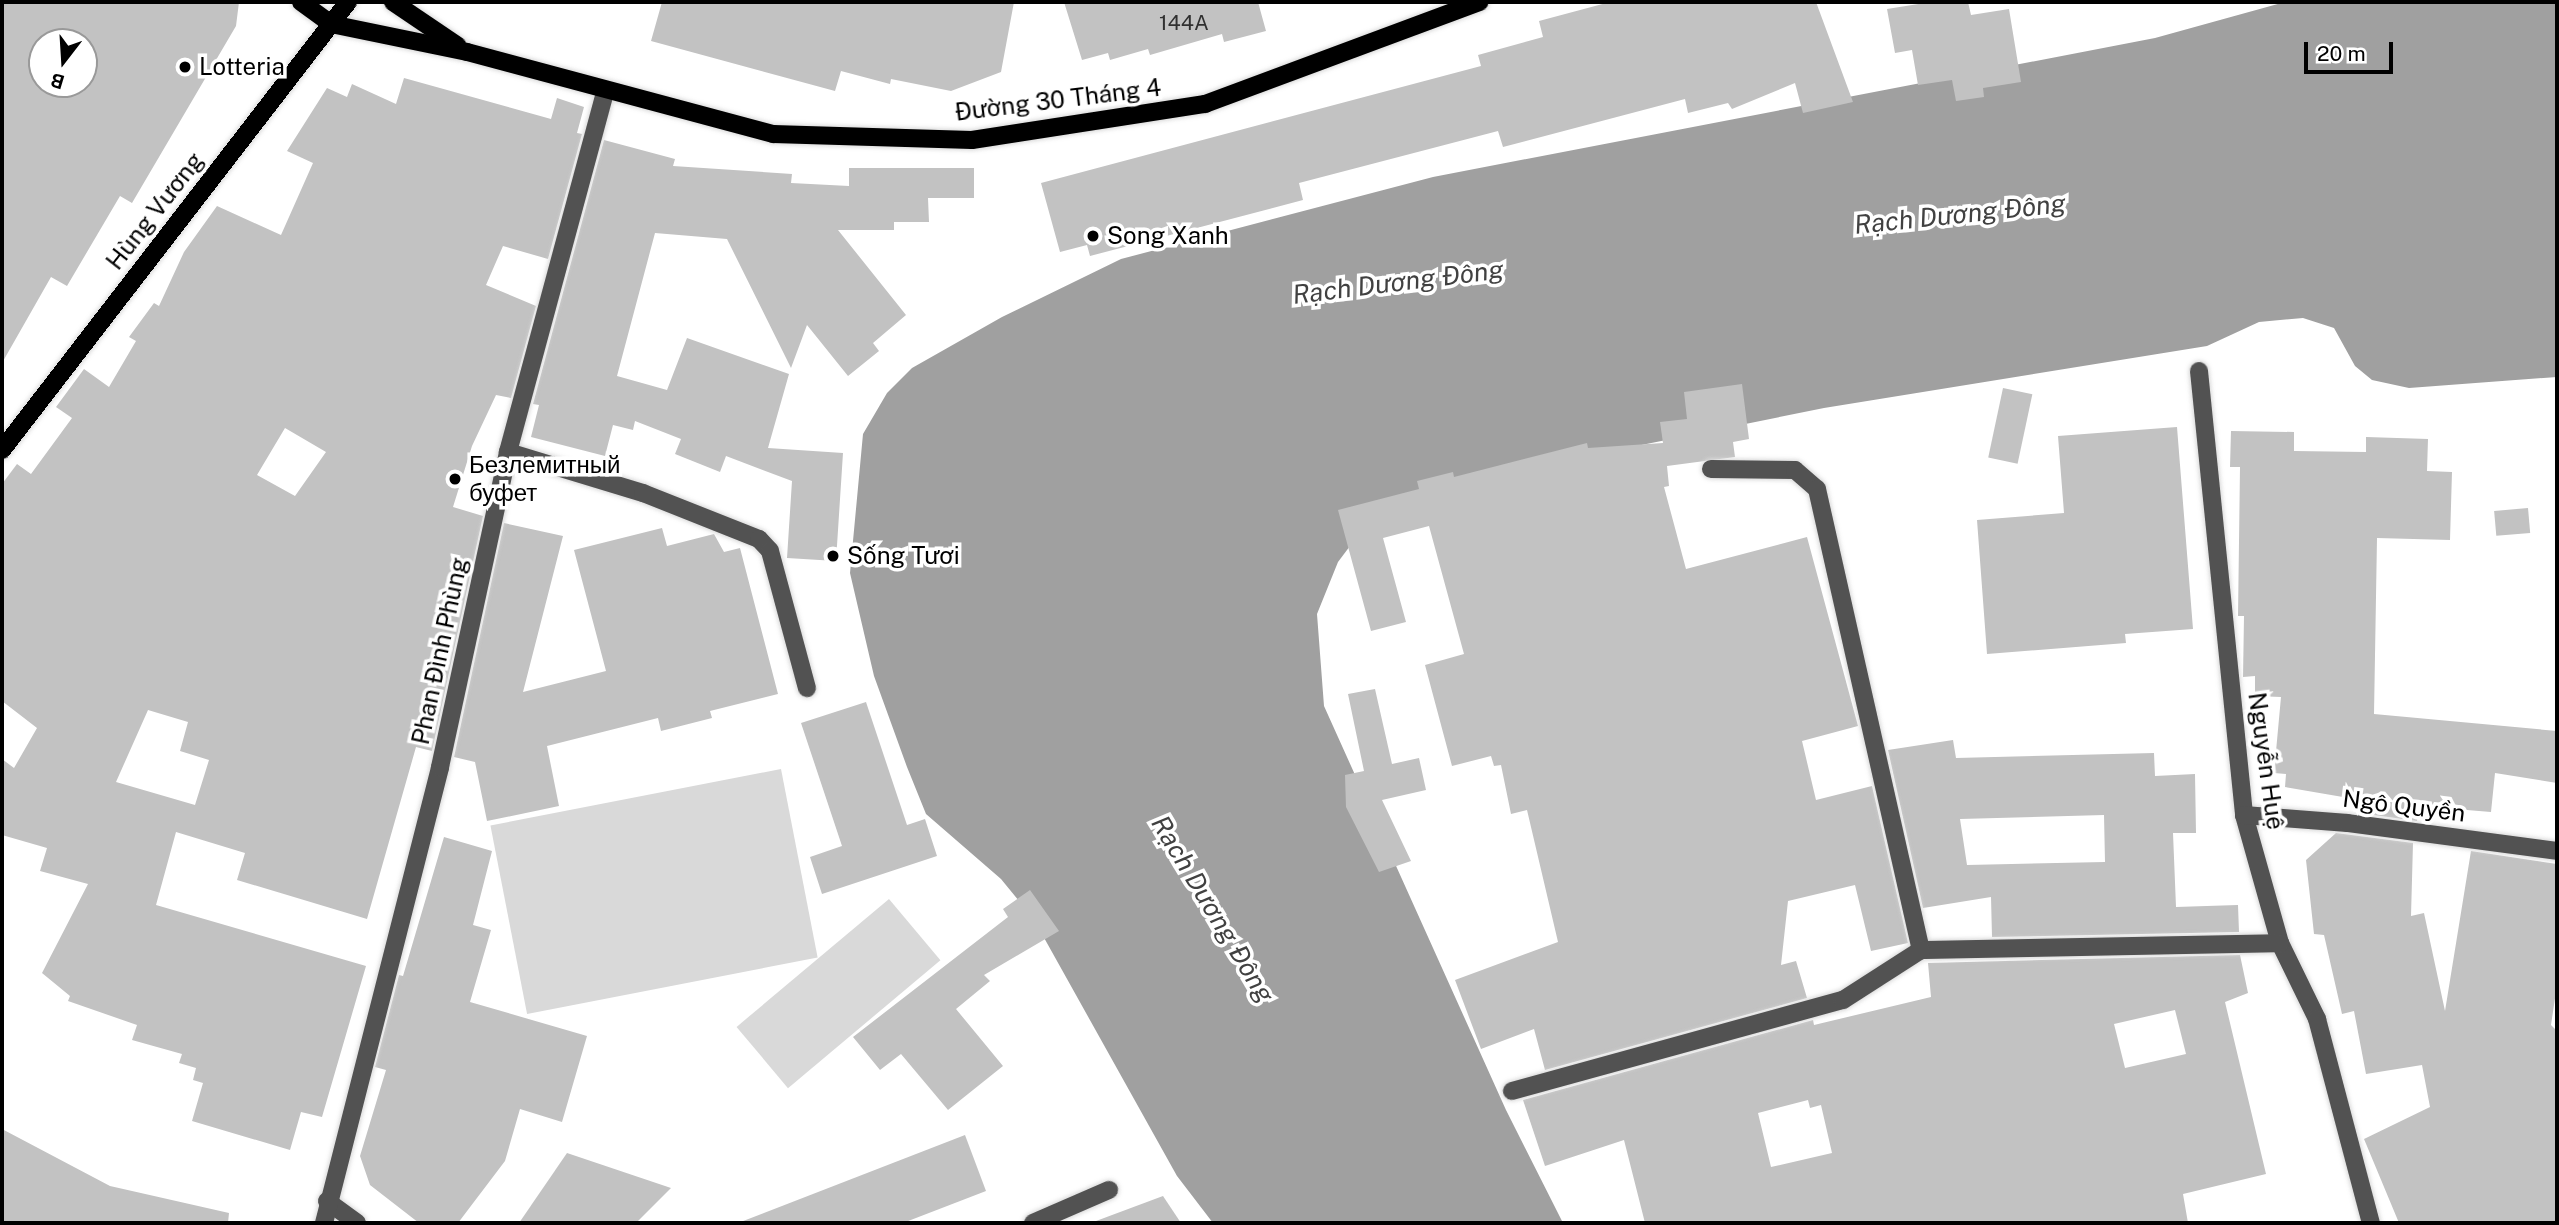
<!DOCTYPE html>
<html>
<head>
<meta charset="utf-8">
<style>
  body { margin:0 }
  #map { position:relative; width:2559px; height:1225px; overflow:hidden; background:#fff; font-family:"Public Sans",sans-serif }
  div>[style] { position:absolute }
  .green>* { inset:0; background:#d9d9d9; transform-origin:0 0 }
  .water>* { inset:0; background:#a0a0a0 }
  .building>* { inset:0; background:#c2c2c2; transform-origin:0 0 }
  .roads { filter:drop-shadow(0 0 2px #dbdbdb) drop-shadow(0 0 2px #dbdbdb) }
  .minor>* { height:18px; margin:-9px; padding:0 9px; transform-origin:9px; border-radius:9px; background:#525252 }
  .major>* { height:18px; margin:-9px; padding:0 9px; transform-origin:9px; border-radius:9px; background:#000 }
  .dots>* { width:19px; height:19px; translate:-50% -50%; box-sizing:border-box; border:4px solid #fff; border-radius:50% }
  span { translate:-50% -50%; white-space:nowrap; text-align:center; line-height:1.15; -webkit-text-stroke:7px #fff; paint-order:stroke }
  .number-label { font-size:21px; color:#303030 }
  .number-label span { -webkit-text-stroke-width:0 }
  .poi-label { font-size:24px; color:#000 }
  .left { translate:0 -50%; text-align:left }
  .street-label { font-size:24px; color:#000 }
  .water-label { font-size:26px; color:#414141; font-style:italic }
  .frame { position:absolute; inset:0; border:4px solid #000; pointer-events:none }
  .north { position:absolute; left:28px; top:28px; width:70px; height:70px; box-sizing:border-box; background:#fff; border:2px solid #999; border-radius:50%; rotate:197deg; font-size:19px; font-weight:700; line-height:28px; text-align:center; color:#000 }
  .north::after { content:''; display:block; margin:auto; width:24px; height:32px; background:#000; clip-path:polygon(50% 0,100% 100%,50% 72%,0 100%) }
  .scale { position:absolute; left:2304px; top:42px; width:89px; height:32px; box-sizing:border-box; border:4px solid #000; border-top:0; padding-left:9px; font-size:21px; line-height:24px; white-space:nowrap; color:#000; -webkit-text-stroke:5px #fff; paint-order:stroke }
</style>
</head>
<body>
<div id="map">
  <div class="green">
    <i style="left:781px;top:769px;width:192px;height:296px;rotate:79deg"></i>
    <i style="left:889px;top:899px;width:80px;height:199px;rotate:50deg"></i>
  </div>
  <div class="water">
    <i style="clip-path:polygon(2285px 2px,2557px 2px,2557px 377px,2409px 388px,2372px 380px,2355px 366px,2334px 328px,2303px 318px,2259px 322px,2207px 346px,1824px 408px,1474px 479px,1356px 538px,1338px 562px,1317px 614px,1324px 706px,1506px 1110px,1563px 1223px,1213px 1223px,1177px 1176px,1033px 918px,1001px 879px,926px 814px,907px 767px,874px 676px,850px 573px,863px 434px,887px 393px,912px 368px,1002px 317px,1121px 259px,1433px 177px,2155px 38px)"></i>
  </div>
  <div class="building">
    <i style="clip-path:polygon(evenodd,2px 2px,239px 2px,236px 26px,132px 203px,120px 196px,67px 286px,51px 277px,2px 363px,2px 2px,42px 42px,84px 42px,84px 84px,42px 84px,42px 42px)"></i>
    <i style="clip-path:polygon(662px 2px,1014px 2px,1001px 72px,951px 91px,891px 79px,890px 84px,841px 71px,835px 91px,651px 41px)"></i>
    <i style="clip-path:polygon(1064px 2px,1258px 2px,1266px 31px,1224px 42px,1222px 34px,1150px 55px,1148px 49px,1110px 60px,1108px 53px,1082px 60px)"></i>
    <i style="clip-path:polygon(1610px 2px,1816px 2px,1853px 102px,1803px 113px,1795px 83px,1732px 109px,1728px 103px,1688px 113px,1685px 99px,1503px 147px,1498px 131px,1299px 183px,1303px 200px,1090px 256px,1087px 245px,1060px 252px,1041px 183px,1481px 66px,1478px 55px,1543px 37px,1539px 21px)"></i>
    <i style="clip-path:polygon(1931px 2px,1968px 2px,1971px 15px,2009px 9px,2021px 82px,1983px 88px,1984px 97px,1956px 101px,1952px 80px,1918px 85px,1912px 50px,1895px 53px,1887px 9px)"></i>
    <i style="clip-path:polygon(evenodd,404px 78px,551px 119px,557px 98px,584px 107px,577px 133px,582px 134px,548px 259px,503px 246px,486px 285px,536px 306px,511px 398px,496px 395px,472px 446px,453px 507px,483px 516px,432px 751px,416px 747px,367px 919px,237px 880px,245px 853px,176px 832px,156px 905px,366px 966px,322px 1117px,301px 1112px,290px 1150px,192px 1121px,203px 1083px,193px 1080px,196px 1068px,179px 1063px,182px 1054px,132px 1040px,137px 1025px,68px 1001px,70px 996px,42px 973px,88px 884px,40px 871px,47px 848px,2px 835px,2px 759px,14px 768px,37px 728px,2px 701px,2px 484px,17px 464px,31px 474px,72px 418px,56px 407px,84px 369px,109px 387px,136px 341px,129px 337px,154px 303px,159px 306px,184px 252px,217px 206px,281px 235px,313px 163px,287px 151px,327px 88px,347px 97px,352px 84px,396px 104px,404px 78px,285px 428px,326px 452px,295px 496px,257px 475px,285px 428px,404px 78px,148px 710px,188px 722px,180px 751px,209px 760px,195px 805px,116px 782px,148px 710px)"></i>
    <i style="clip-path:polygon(604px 140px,675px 159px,673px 166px,792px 174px,791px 183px,849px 186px,849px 168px,974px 168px,974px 198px,928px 198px,929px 222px,894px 222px,894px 230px,838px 230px,906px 315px,873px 343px,879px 351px,848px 376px,807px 325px,791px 368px,727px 239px,655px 233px,617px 376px,667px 390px,687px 338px,789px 374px,768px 448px,843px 453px,836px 561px,787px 558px,792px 481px,726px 456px,720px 472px,675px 454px,681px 439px,635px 421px,633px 430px,613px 425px,605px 456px,531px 437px,539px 405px,533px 404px)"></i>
    <i style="clip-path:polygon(1742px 384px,1749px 439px,1733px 442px,1735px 457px,1667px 466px,1669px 486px,1664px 487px,1686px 569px,1807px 537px,1858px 726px,1802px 741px,1816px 800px,1872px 786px,1908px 943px,1871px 951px,1855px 885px,1788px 901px,1781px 965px,1796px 961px,1807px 998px,1545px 1070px,1534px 1029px,1481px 1049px,1455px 980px,1558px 942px,1527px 810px,1511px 814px,1501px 765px,1494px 766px,1491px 756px,1452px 766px,1425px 665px,1464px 654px,1429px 526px,1383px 538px,1406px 622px,1371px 631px,1338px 510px,1419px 489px,1417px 481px,1453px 472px,1454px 477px,1587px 443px,1588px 448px,1663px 443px,1660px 422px,1687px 419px,1684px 392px)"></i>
    <i style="left:2003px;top:388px;width:30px;height:71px;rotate:12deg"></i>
    <i style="clip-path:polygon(2177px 427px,2193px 629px,2125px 634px,2126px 643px,1987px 654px,1977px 520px,2064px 513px,2058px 436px)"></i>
    <i style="clip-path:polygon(2231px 431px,2294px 432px,2294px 451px,2366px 452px,2366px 437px,2428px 439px,2427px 471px,2452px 472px,2450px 540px,2377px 538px,2374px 714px,2557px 731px,2557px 783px,2495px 773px,2491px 812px,2419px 806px,2417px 821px,2359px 813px,2372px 802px,2285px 787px,2286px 774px,2274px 773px,2281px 697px,2255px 696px,2255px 676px,2243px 677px,2244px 616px,2238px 616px,2240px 467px,2230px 467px)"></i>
    <i style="left:2528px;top:508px;width:25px;height:34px;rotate:85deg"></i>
    <i style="clip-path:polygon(504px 523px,563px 536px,523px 692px,606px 671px,574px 550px,662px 528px,667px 546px,714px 534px,724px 552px,740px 548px,778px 694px,710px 711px,712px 718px,661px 731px,658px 718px,547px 746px,559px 806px,487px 821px,475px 762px,454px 757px)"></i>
    <i style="clip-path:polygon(1375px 689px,1392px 764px,1419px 758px,1426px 790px,1382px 800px,1411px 861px,1379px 872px,1346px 807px,1345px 775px,1364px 771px,1348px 694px)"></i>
    <i style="clip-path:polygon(866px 702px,907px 825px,925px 819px,937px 856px,822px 894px,810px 857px,842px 846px,801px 723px)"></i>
    <i style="clip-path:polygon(evenodd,1953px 740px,1956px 758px,2154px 753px,2155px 776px,2195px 774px,2196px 833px,2173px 833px,2176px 907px,2238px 905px,2239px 932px,1992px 937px,1991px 897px,1923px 908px,1888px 750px,1953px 740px,2104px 815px,2105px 862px,1967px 865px,1960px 819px,2104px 815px)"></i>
    <i style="clip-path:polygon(2336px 833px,2413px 843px,2411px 916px,2424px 913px,2445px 1011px,2471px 851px,2557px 864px,2557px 985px,2551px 1025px,2557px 1031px,2557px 1223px,2399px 1223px,2364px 1139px,2430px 1107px,2422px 1065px,2366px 1074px,2354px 1011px,2342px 1014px,2324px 935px,2314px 934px,2306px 860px)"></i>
    <i style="clip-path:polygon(444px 837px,492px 851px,473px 925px,491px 930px,470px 1002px,587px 1036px,562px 1122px,520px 1109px,505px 1161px,458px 1223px,419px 1223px,370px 1185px,360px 1156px,386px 1070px,375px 1067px,399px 975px,403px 976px)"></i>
    <i style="clip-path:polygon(1030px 890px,1059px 931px,984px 975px,990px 981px,956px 1009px,1003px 1066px,948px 1110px,901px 1054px,880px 1070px,853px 1037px,1008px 917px,1003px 909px)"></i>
    <i style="clip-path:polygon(evenodd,2240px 955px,2248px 993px,2225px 1002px,2266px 1174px,2183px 1194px,2188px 1223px,1645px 1223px,1624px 1140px,1545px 1166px,1523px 1100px,1813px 1020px,1814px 1025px,1931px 997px,1928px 963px,2240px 955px,2175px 1010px,2186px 1054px,2125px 1068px,2114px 1024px,2175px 1010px,2240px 955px,1808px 1100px,1810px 1108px,1821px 1105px,1832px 1153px,1771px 1167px,1758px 1113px,1808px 1100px)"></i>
    <i style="clip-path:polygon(2px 1129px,110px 1186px,229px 1213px,228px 1223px,2px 1223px)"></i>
    <i style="clip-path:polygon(965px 1135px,986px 1191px,903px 1223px,738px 1223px)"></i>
    <i style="clip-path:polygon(567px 1153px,671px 1188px,636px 1223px,519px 1223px)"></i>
    <i style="clip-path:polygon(1163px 1196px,1181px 1223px,1096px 1223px,1096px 1221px)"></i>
  </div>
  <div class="roads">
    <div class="minor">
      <i style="left:2199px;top:371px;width:446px;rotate:84.2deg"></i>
      <i style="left:2244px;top:815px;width:133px;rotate:74.3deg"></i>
      <i style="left:2280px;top:943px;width:85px;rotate:64deg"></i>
      <i style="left:2317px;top:1019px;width:211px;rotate:75.2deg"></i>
      <i style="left:508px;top:452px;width:141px;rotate:16.9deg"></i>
      <i style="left:643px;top:493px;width:125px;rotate:21.6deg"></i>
      <i style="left:759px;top:539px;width:16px;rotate:47deg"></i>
      <i style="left:770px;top:551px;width:142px;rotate:74.9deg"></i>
      <i style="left:1711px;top:469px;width:84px;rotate:0.7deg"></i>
      <i style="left:1795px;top:470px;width:29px;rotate:41deg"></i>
      <i style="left:1817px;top:489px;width:473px;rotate:77.3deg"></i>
      <i style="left:1921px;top:950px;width:359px;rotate:-1.1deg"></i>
      <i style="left:2244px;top:815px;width:104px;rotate:4.4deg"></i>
      <i style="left:2348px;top:823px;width:211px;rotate:7.6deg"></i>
      <i style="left:1512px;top:1091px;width:343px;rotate:-15.4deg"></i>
      <i style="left:1843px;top:1000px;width:93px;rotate:-32.7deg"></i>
      <i style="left:327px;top:1201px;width:37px;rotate:36deg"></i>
      <i style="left:324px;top:1223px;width:471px;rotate:-75.7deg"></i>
      <i style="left:440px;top:767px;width:322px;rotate:-77.8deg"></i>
      <i style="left:508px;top:452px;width:375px;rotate:-74.9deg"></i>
      <i style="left:1033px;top:1223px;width:83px;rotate:-23.5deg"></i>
    </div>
    <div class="major">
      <i style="left:301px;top:2px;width:37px;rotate:36deg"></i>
      <i style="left:331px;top:24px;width:139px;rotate:11.6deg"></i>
      <i style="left:467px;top:52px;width:317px;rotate:15deg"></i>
      <i style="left:773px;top:134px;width:199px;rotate:1.7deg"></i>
      <i style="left:972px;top:140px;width:236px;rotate:-8.8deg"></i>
      <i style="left:1205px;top:104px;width:293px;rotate:-20.4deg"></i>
      <i style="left:393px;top:2px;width:78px;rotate:34.1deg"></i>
      <i style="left:2px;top:450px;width:566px;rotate:-52.32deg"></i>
    </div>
  </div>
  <div class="dots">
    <i style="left:185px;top:67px;background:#000"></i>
    <i style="left:1093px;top:236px;background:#000"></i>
    <i style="left:455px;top:479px;background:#000"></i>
    <i style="left:833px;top:556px;background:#000"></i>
  </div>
  <div class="number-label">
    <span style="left:1184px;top:23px">144A</span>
  </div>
  <div class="poi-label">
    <span class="left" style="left:199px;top:67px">Lotteria</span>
    <span class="left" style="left:1107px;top:236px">Song Xanh</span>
    <span class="left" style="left:469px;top:479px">Безлемитный<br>буфет</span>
    <span class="left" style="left:847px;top:556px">Sống Tươi</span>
  </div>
  <div class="street-label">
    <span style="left:1058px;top:100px;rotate:-7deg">Đường 30 Tháng 4</span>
    <span style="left:155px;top:211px;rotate:-52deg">Hùng Vương</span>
    <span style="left:440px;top:651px;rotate:-78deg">Phan Đình Phùng</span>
    <span style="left:2266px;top:761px;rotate:82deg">Nguyễn Huệ</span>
    <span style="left:2404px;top:806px;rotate:7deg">Ngô Quyền</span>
  </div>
  <div class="water-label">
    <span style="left:1960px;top:214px;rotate:-6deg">Rạch Dương Đông</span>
    <span style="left:1398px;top:282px;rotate:-7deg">Rạch Dương Đông</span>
    <span style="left:1213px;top:909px;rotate:59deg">Rạch Dương Đông</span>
  </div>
  <div class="frame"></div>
  <div class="north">B</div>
  <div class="scale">20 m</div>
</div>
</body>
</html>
